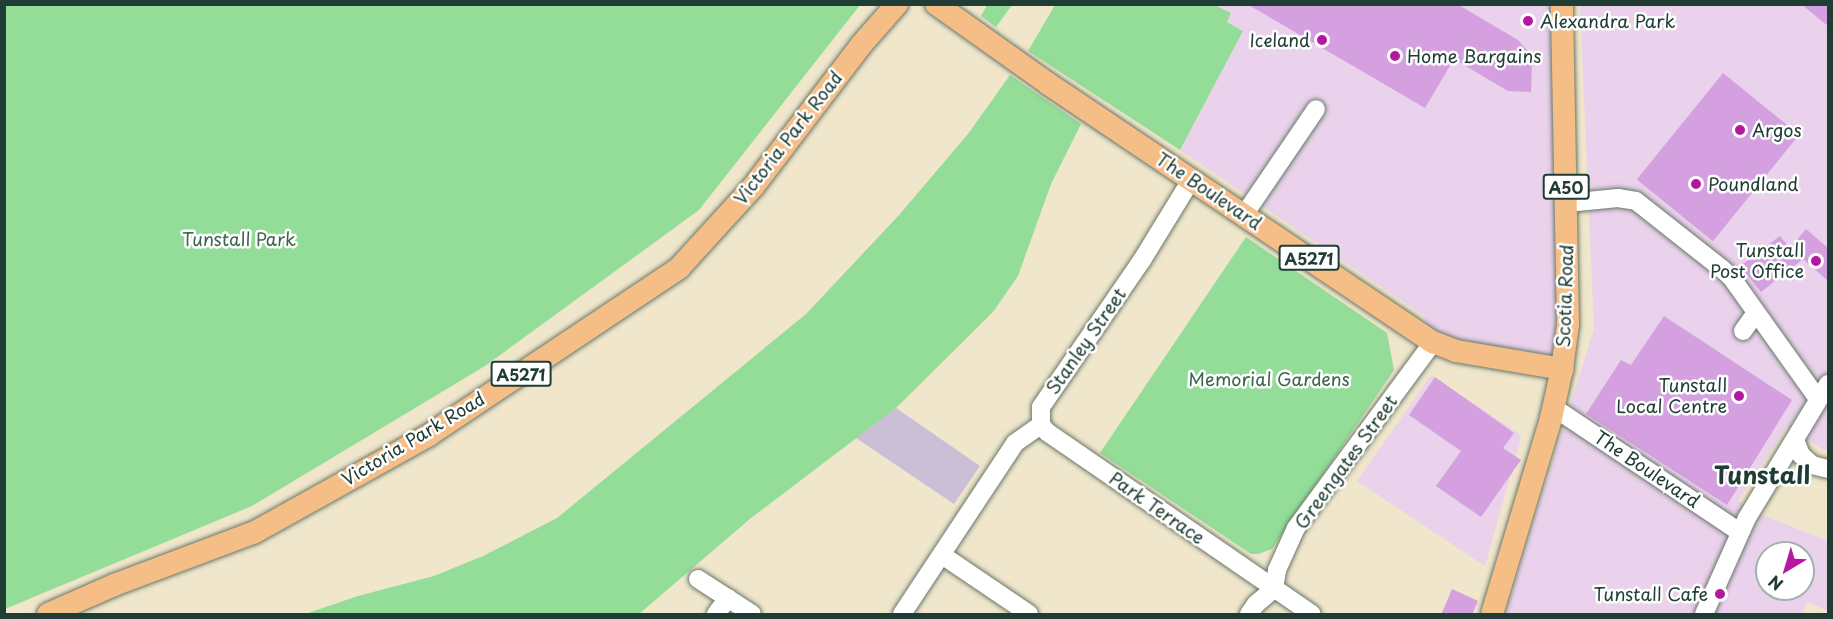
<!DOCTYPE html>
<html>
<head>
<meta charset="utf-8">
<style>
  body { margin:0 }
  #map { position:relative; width:1833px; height:619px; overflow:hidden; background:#f0e6cb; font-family:"Playpen Sans",sans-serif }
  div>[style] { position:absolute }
  .built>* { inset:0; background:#ead1ec }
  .industrial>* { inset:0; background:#cabfd6 }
  .green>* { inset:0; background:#93dd99 }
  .building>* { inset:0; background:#d4a0df; transform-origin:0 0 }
  .roads { filter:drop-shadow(0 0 2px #687869) drop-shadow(0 0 2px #687869) }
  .minor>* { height:18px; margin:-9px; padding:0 9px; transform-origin:9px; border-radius:9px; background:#fff }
  .major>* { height:22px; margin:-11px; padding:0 11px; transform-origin:11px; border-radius:11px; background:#f6be87 }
  .dots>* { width:16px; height:16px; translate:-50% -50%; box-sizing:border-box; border:3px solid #fff; border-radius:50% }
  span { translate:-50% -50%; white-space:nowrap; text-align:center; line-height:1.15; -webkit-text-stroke:5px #fff; paint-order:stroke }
  .shield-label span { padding:2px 4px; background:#fff; border:2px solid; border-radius:4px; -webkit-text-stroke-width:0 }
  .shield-label { font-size:16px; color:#1f3d34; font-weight:700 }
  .poi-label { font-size:18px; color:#1f3d34 }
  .left { translate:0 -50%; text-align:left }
  .right { translate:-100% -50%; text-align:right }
  .street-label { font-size:18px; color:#1f3d34 }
  .park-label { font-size:18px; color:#3c654d }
  .district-label { font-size:24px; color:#1f3d34; font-weight:700 }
  .frame { position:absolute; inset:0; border:6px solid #1f3d34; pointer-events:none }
  .north { position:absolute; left:1755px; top:541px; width:60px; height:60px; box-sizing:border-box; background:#fff; border:2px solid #a5b1ae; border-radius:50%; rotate:218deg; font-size:16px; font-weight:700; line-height:24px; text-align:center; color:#1f3d34 }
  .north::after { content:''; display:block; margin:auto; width:21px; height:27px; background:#b5179e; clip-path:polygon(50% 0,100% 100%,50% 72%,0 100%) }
</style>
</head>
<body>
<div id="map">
  <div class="built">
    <i style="clip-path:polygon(1214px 5px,1562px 5px,1562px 369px,1433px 342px,1424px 316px,1180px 150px,1243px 31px,1227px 22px,1231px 13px)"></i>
    <i style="clip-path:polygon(evenodd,1580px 5px,1828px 5px,1828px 450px,1822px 449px,1787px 426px,1738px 501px,1760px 514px,1828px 541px,1828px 611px,1807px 602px,1802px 614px,1505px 614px,1594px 329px,1580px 5px,1767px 553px,1803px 553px,1803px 589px,1767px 589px,1767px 553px)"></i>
    <i style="clip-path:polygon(1431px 375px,1518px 433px,1521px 438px,1485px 566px,1357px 481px)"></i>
  </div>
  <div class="industrial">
    <i style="clip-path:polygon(896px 408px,980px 466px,954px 504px,856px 438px)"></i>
  </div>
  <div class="green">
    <i style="clip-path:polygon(5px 4px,860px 4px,860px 5px,699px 210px,485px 366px,252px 506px,5px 609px)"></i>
    <i style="clip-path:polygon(987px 5px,1012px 5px,996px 27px,981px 16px)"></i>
    <i style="clip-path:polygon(1055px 5px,1214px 5px,1231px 13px,1227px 22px,1243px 31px,1180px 150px,1028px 51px)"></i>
    <i style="clip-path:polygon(1010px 75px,1081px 124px,1051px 184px,1018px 276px,993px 312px,896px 408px,751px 518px,639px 614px,305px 614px,358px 596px,434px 576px,483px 556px,557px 518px,806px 314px,900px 214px,968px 134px)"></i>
    <i style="clip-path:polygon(1246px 237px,1387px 333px,1394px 370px,1272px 549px,1258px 554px,1251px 554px,1100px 453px)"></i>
  </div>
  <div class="building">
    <i style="clip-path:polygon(1247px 4px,1457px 4px,1518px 40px,1527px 50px,1532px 63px,1531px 92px,1508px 91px,1454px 59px,1425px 108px)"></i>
    <i style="clip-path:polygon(1801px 4px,1828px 4px,1828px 26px)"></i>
    <i style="left:1723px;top:73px;width:98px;height:137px;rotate:39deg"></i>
    <i style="clip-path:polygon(1806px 229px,1828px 248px,1828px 281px,1803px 259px,1761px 292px,1740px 266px,1780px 236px,1790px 248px)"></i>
    <i style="clip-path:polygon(1664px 316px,1792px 400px,1727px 505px,1586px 414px,1621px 360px,1631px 365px)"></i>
    <i style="clip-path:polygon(1435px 377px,1514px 433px,1503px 448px,1521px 460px,1481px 517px,1436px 486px,1461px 451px,1409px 415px)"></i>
    <i style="clip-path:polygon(1452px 589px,1478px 601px,1472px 615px,1441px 615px)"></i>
  </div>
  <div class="roads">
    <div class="minor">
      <i style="left:1567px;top:203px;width:51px;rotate:-5.6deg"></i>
      <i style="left:1618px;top:198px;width:18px;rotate:9deg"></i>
      <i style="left:1636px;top:201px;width:110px;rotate:38.3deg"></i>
      <i style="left:1722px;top:269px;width:12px;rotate:42deg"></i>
      <i style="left:1731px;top:277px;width:150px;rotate:54.5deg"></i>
      <i style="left:1244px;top:215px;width:128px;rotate:-55.8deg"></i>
      <i style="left:1743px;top:331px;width:21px;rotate:-55deg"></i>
      <i style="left:1553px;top:407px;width:225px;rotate:33.8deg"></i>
      <i style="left:1041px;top:425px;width:9px;rotate:49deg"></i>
      <i style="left:1047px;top:432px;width:321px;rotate:34.5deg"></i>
      <i style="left:1041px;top:425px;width:18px;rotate:-90deg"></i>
      <i style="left:1041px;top:407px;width:178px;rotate:-55.5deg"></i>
      <i style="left:1142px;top:260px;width:94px;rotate:-58.5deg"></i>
      <i style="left:1795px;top:440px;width:16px;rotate:68deg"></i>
      <i style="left:1801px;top:455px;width:15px;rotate:42deg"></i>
      <i style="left:1812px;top:465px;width:16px;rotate:14deg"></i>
      <i style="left:942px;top:555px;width:105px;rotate:34.1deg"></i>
      <i style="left:698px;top:579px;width:64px;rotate:32.9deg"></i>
      <i style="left:716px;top:614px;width:20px;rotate:-53deg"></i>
      <i style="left:902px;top:614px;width:205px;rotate:-56.5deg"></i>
      <i style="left:1015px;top:443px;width:32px;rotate:-35deg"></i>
      <i style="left:1249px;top:614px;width:12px;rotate:-55deg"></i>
      <i style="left:1256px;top:604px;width:23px;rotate:-40deg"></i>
      <i style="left:1274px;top:589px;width:19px;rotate:-81deg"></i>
      <i style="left:1277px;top:570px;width:46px;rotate:-65.7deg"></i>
      <i style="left:1296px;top:528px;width:231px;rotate:-53.6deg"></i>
      <i style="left:1704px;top:614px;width:105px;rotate:-65.9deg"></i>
      <i style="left:1747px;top:518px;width:157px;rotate:-58.8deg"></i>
    </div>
    <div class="major">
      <i style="left:936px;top:4px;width:136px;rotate:35.4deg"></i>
      <i style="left:1047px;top:83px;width:465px;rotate:33.9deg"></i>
      <i style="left:1433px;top:342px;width:25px;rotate:21deg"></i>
      <i style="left:1456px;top:351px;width:108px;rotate:9.6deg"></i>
      <i style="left:48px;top:614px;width:72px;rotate:-23.7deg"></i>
      <i style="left:114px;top:585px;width:151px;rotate:-20.6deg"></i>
      <i style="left:255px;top:532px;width:199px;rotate:-29.1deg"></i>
      <i style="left:429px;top:435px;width:301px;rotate:-33.7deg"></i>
      <i style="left:679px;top:268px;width:110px;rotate:-47.6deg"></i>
      <i style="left:753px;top:187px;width:178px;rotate:-52.7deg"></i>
      <i style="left:861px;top:45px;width:55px;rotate:-48.7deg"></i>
      <i style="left:1492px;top:614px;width:205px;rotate:-73.2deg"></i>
      <i style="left:1551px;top:418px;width:50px;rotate:-77.3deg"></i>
      <i style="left:1562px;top:369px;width:45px;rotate:-82.4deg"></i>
      <i style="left:1568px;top:324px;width:320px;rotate:-91.1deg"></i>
    </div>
  </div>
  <div class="dots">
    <i style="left:1528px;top:21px;background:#b5179e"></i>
    <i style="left:1322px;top:40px;background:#b5179e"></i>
    <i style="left:1395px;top:56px;background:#b5179e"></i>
    <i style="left:1740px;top:130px;background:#b5179e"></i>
    <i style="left:1696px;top:184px;background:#b5179e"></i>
    <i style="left:1816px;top:261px;background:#b5179e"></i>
    <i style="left:1739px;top:396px;background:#b5179e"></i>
    <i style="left:1720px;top:594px;background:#b5179e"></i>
  </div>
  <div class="shield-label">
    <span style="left:1566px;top:187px">A50</span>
    <span style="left:1309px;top:258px">A5271</span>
    <span style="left:521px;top:374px">A5271</span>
  </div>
  <div class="poi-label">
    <span class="left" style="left:1540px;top:21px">Alexandra Park</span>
    <span class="right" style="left:1310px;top:40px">Iceland</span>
    <span class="left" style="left:1407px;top:56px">Home Bargains</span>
    <span class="left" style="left:1752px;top:130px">Argos</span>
    <span class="left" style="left:1708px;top:184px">Poundland</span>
    <span class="right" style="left:1804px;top:261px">Tunstall<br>Post Office</span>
    <span class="right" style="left:1727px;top:396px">Tunstall<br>Local Centre</span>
    <span class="right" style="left:1708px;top:594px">Tunstall Cafe</span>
  </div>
  <div class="street-label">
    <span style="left:788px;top:138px;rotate:-52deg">Victoria Park Road</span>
    <span style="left:1209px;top:191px;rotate:34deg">The Boulevard</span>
    <span style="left:1565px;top:296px;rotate:-88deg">Scotia Road</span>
    <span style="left:1086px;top:341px;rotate:-55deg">Stanley Street</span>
    <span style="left:413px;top:439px;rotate:-31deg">Victoria Park Road</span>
    <span style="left:1346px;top:462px;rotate:-54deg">Greengates Street</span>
    <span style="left:1647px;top:469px;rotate:34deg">The Boulevard</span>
    <span style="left:1157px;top:508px;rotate:35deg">Park Terrace</span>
  </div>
  <div class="park-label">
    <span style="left:239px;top:239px">Tunstall Park</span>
    <span style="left:1269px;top:379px">Memorial Gardens</span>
  </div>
  <div class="district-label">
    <span style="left:1762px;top:475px">Tunstall</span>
  </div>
  <div class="frame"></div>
  <div class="north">N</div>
</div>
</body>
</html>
